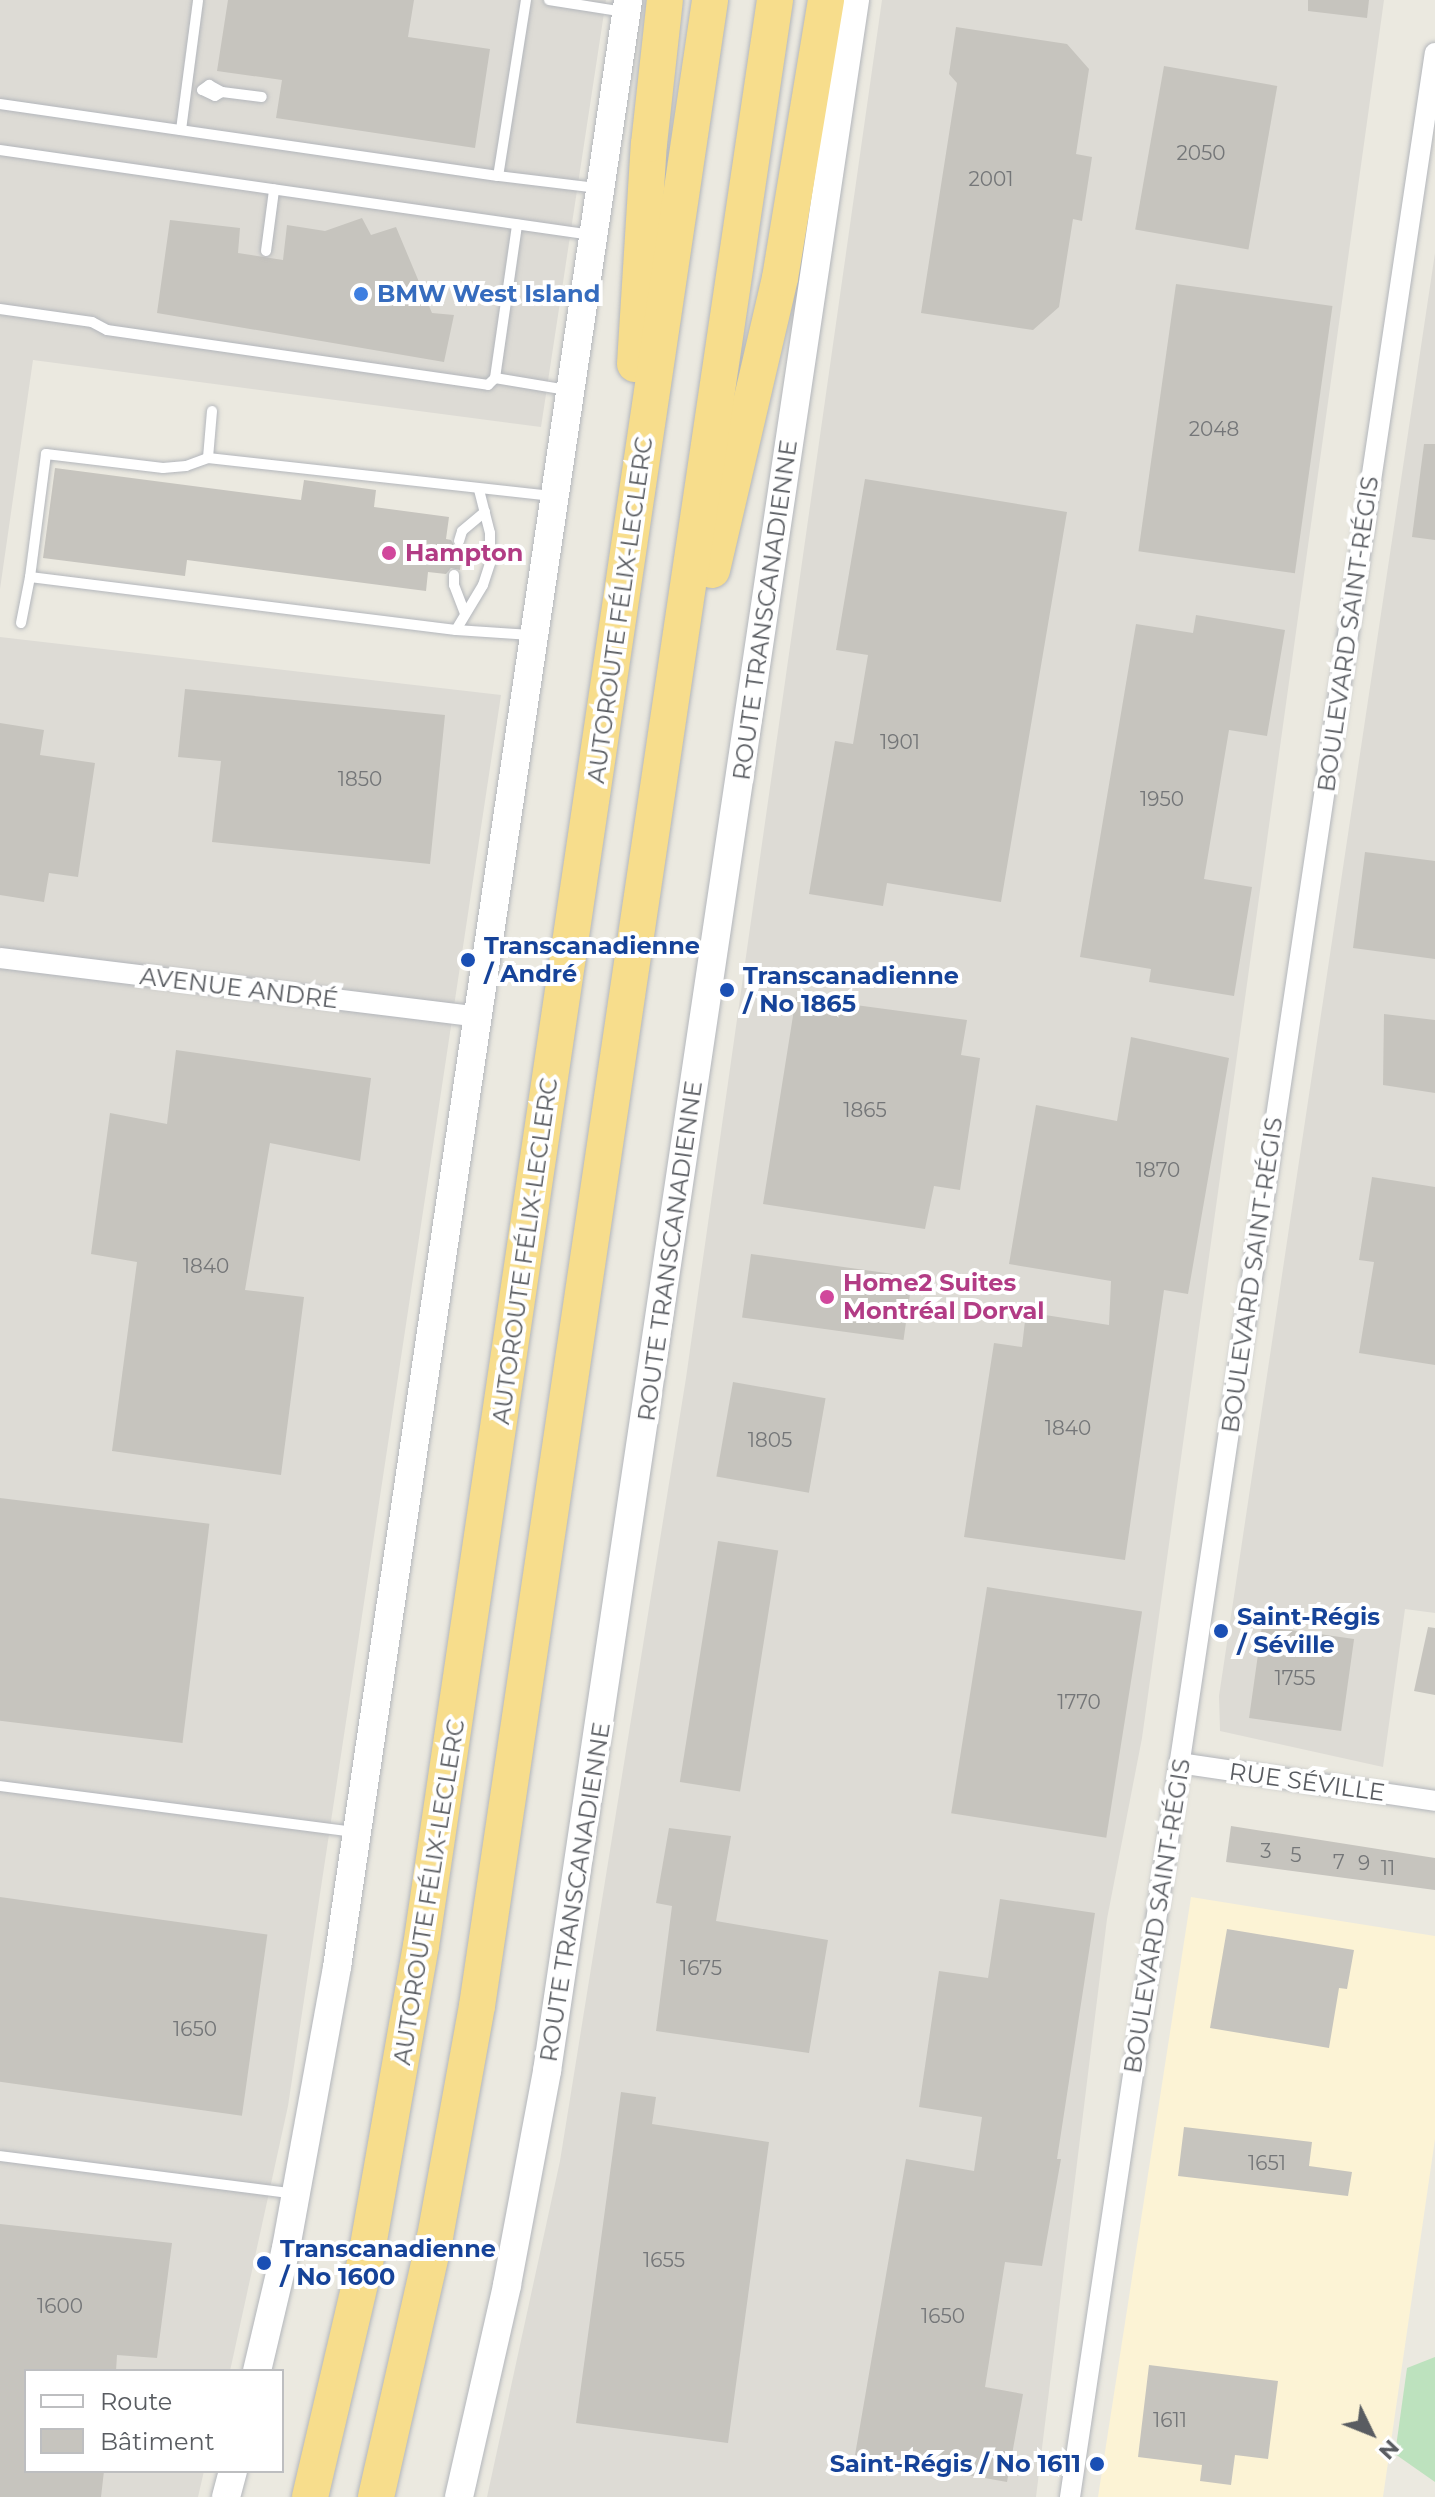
<!DOCTYPE html>
<html>
<head>
<meta charset="utf-8">
<style>
  body { margin:0 }
  #map { position:relative; width:1435px; height:2497px; overflow:hidden; background:#ebe9e0; font-family:Montserrat,sans-serif }
  div>[style] { position:absolute }
  .commercial>* { inset:0; background:#fcf3d5 }
  .industrial>* { inset:0; background:#dddbd5 }
  .green>* { inset:0; background:#bde2be }
  .building>* { inset:0; background:#c6c4be; transform-origin:0 0 }
  .roads { filter:drop-shadow(0 0 2px #b3b6bb) drop-shadow(0 0 2px #b3b6bb) }
  .lane>* { height:10px; margin:-5px; padding:0 5px; transform-origin:5px; border-radius:5px; background:#fff }
  .street>* { height:20px; margin:-10px; padding:0 10px; transform-origin:10px; border-radius:10px; background:#fff }
  .secondary>* { height:28px; margin:-14px; padding:0 14px; transform-origin:14px; border-radius:14px; background:#fff }
  .highway>* { height:36px; margin:-18px; padding:0 18px; transform-origin:18px; border-radius:18px; background:#f7dd8c }
  .dots>* { width:22px; height:22px; translate:-50% -50%; box-sizing:border-box; border:4px solid #fff; border-radius:50% }
  span { translate:-50% -50%; white-space:nowrap; text-align:center; line-height:1.15; -webkit-text-stroke:8px #fff; paint-order:stroke }
  .number-label { font-size:20px; color:#747678 }
  .number-label span { -webkit-text-stroke-width:0 }
  .shop-label { font-size:24px; color:#366cbe; font-weight:700 }
  .left { translate:0 -50%; text-align:left }
  .hotel-label { font-size:24px; color:#b23c85; font-weight:700 }
  .street-label { font-size:24px; color:#595c61 }
  .transit-label { font-size:24px; color:#164399; font-weight:700 }
  .right { translate:-100% -50%; text-align:right }
  .legend { position:absolute; left:24px; top:2369px; width:260px; height:104px; box-sizing:border-box; background:#fff; border:2px solid #bdbec0; margin:0; padding:10px 14px; list-style:none; font-size:24px; color:#595c61 }
  .legend li { display:flex; align-items:center; gap:16px; height:40px }
  .legend b { width:40px; border:2px solid #bdbec0 }
  .north { position:absolute; left:1331px; top:2393px; width:80px; height:80px; -webkit-text-stroke:6px #fff; paint-order:stroke; rotate:133deg; font-size:22px; font-weight:700; line-height:32px; text-align:center; color:#595c61 }
  .north::after { content:''; display:block; margin:auto; width:28px; height:36px; background:#595c61; clip-path:polygon(50% 0,100% 100%,50% 72%,0 100%) }
</style>
</head>
<body>
<div id="map">
  <div class="commercial">
    <i style="clip-path:polygon(1191px 1897px,1435px 1936px,1435px 2139px,1383px 2497px,1098px 2497px)"></i>
  </div>
  <div class="industrial">
    <i style="clip-path:polygon(0 0,606px 0,541px 427px,33px 360px,0 589px)"></i>
    <i style="clip-path:polygon(882px 0,1384px 0,1142px 1738px,1107px 1919px,1036px 2497px,487px 2497px,560px 2161px,686px 1378px)"></i>
    <i style="clip-path:polygon(1435px 253px,1435px 1613px,1405px 1609px,1383px 1767px,1220px 1731px,1219px 1696px)"></i>
    <i style="clip-path:polygon(0 637px,501px 695px,288px 2106px,230px 2371px,26px 2371px,26px 2471px,204px 2471px,198px 2497px,0 2497px)"></i>
  </div>
  <div class="green">
    <i style="clip-path:polygon(1435px 2357px,1435px 2482px,1395px 2454px,1407px 2368px)"></i>
  </div>
  <div class="building">
    <i style="clip-path:polygon(228px 0,414px 0,408px 37px,490px 49px,475px 148px,276px 118px,282px 80px,217px 71px)"></i>
    <i style="clip-path:polygon(1308px 0,1369px 0,1367px 18px,1308px 11px)"></i>
    <i style="clip-path:polygon(956px 27px,1067px 44px,1089px 69px,1076px 154px,1092px 157px,1082px 221px,1073px 219px,1059px 307px,1033px 330px,921px 313px,957px 83px,949px 74px)"></i>
    <i style="left:1164px;top:66px;width:115px;height:166px;rotate:10deg"></i>
    <i style="clip-path:polygon(362px 218px,371px 235px,396px 227px,432px 313px,454px 315px,444px 362px,157px 313px,170px 220px,240px 228px,238px 253px,283px 260px,287px 225px,325px 231px)"></i>
    <i style="left:1176px;top:284px;width:158px;height:270px;rotate:8deg"></i>
    <i style="clip-path:polygon(1424px 444px,1435px 444px,1435px 540px,1412px 537px)"></i>
    <i style="clip-path:polygon(55px 468px,301px 500px,304px 480px,376px 490px,374px 507px,449px 517px,446px 539px,451px 540px,456px 548px,463px 548px,460px 570px,451px 568px,446px 574px,428px 572px,426px 591px,187px 560px,185px 576px,43px 558px)"></i>
    <i style="clip-path:polygon(865px 479px,1067px 512px,1001px 902px,887px 883px,883px 906px,809px 894px,835px 741px,853px 744px,868px 655px,836px 650px)"></i>
    <i style="clip-path:polygon(1196px 615px,1285px 630px,1267px 736px,1229px 730px,1204px 879px,1252px 887px,1234px 996px,1149px 982px,1151px 969px,1080px 957px,1136px 624px,1193px 633px)"></i>
    <i style="clip-path:polygon(185px 689px,445px 715px,430px 864px,212px 842px,221px 761px,178px 757px)"></i>
    <i style="clip-path:polygon(0 723px,44px 730px,40px 755px,95px 763px,78px 877px,49px 873px,44px 902px,0 895px)"></i>
    <i style="clip-path:polygon(1365px 852px,1435px 861px,1435px 959px,1353px 948px)"></i>
    <i style="clip-path:polygon(796px 997px,967px 1020px,961px 1055px,980px 1058px,960px 1190px,934px 1186px,925px 1229px,763px 1204px)"></i>
    <i style="clip-path:polygon(1384px 1014px,1435px 1020px,1435px 1093px,1383px 1085px)"></i>
    <i style="clip-path:polygon(1131px 1037px,1229px 1058px,1188px 1294px,1164px 1290px,1125px 1560px,964px 1537px,994px 1343px,1022px 1347px,1026px 1312px,1109px 1325px,1111px 1281px,1009px 1264px,1036px 1105px,1117px 1121px)"></i>
    <i style="clip-path:polygon(176px 1050px,371px 1078px,360px 1161px,270px 1143px,245px 1290px,304px 1297px,281px 1475px,112px 1451px,137px 1262px,91px 1254px,110px 1113px,167px 1124px)"></i>
    <i style="clip-path:polygon(1372px 1177px,1435px 1187px,1435px 1365px,1359px 1353px,1374px 1262px,1359px 1260px)"></i>
    <i style="left:751px;top:1254px;width:163px;height:64px;rotate:8deg"></i>
    <i style="left:733px;top:1382px;width:94px;height:96px;rotate:10deg"></i>
    <i style="left:0;top:1498px;width:211px;height:221px;rotate:7deg"></i>
    <i style="left:718px;top:1541px;width:61px;height:244px;rotate:9deg"></i>
    <i style="left:987px;top:1587px;width:157px;height:229px;rotate:9deg"></i>
    <i style="left:1262px;top:1626px;width:93px;height:93px;rotate:8deg"></i>
    <i style="clip-path:polygon(1428px 1627px,1435px 1628px,1435px 1695px,1414px 1691px)"></i>
    <i style="clip-path:polygon(1231px 1826px,1435px 1858px,1435px 1890px,1226px 1862px)"></i>
    <i style="clip-path:polygon(669px 1828px,731px 1836px,716px 1921px,828px 1940px,809px 2053px,656px 2031px,672px 1906px,656px 1903px)"></i>
    <i style="left:0;top:1897px;width:270px;height:183px;rotate:8deg"></i>
    <i style="clip-path:polygon(1000px 1899px,1095px 1913px,1057px 2159px,1061px 2159px,1042px 2266px,1005px 2262px,985px 2387px,1023px 2394px,1007px 2482px,855px 2455px,906px 2159px,974px 2171px,982px 2117px,919px 2107px,939px 1971px,988px 1978px)"></i>
    <i style="clip-path:polygon(1227px 1929px,1354px 1950px,1347px 1989px,1339px 1988px,1329px 2048px,1210px 2028px)"></i>
    <i style="clip-path:polygon(621px 2092px,656px 2097px,652px 2124px,769px 2142px,728px 2443px,576px 2423px)"></i>
    <i style="clip-path:polygon(1184px 2127px,1312px 2142px,1309px 2166px,1352px 2172px,1348px 2196px,1178px 2176px)"></i>
    <i style="clip-path:polygon(0 2224px,172px 2243px,157px 2358px,117px 2355px,116px 2371px,26px 2371px,26px 2471px,104px 2471px,101px 2497px,0 2497px)"></i>
    <i style="clip-path:polygon(1149px 2365px,1278px 2381px,1268px 2459px,1235px 2455px,1231px 2485px,1200px 2481px,1202px 2465px,1138px 2457px)"></i>
  </div>
  <div class="roads">
    <div class="lane">
      <i style="left:526px;top:0;width:178px;rotate:99deg"></i>
      <i style="left:498px;top:176px;width:100px;rotate:6.9deg"></i>
      <i style="left:549px;top:0;width:77px;rotate:9deg"></i>
      <i style="left:222px;top:92px;width:8px;rotate:150deg"></i>
      <i style="left:215px;top:96px;width:14px;rotate:-155deg"></i>
      <i style="left:202px;top:90px;width:9px;rotate:-36deg"></i>
      <i style="left:209px;top:85px;width:15px;rotate:28deg"></i>
      <i style="left:222px;top:92px;width:40px;rotate:7.1deg"></i>
      <i style="left:0;top:104px;width:503px;rotate:8.23deg"></i>
      <i style="left:181px;top:130px;width:131px;rotate:-82.5deg"></i>
      <i style="left:0;top:150px;width:598px;rotate:8.17deg"></i>
      <i style="left:266px;top:251px;width:62px;rotate:-82.5deg"></i>
      <i style="left:0;top:309px;width:93px;rotate:8deg"></i>
      <i style="left:92px;top:322px;width:17px;rotate:28deg"></i>
      <i style="left:107px;top:330px;width:385px;rotate:8.2deg"></i>
      <i style="left:488px;top:385px;width:10px;rotate:-45deg"></i>
      <i style="left:495px;top:378px;width:73px;rotate:9.5deg"></i>
      <i style="left:495px;top:378px;width:155px;rotate:-81.8deg"></i>
      <i style="left:212px;top:411px;width:47px;rotate:94.9deg"></i>
      <i style="left:208px;top:458px;width:347px;rotate:6.3deg"></i>
      <i style="left:208px;top:458px;width:23px;rotate:160deg"></i>
      <i style="left:186px;top:466px;width:23px;rotate:175deg"></i>
      <i style="left:163px;top:468px;width:118px;rotate:-173.2deg"></i>
      <i style="left:46px;top:454px;width:124px;rotate:97.4deg"></i>
      <i style="left:30px;top:577px;width:429px;rotate:7.1deg"></i>
      <i style="left:456px;top:630px;width:76px;rotate:3.8deg"></i>
      <i style="left:459px;top:541px;width:10px;rotate:-73deg"></i>
      <i style="left:462px;top:531px;width:30px;rotate:-40deg"></i>
      <i style="left:454px;top:575px;width:10px;rotate:90deg"></i>
      <i style="left:454px;top:585px;width:31px;rotate:69deg"></i>
      <i style="left:21px;top:623px;width:47px;rotate:-78.9deg"></i>
      <i style="left:456px;top:630px;width:52px;rotate:-59deg"></i>
      <i style="left:483px;top:585px;width:23px;rotate:-72deg"></i>
      <i style="left:490px;top:563px;width:30px;rotate:-90deg"></i>
      <i style="left:490px;top:533px;width:44px;rotate:-104.3deg"></i>
      <i style="left:0;top:1786px;width:358px;rotate:7.4deg"></i>
      <i style="left:0;top:2156px;width:298px;rotate:7.3deg"></i>
    </div>
    <div class="street">
      <i style="left:0;top:958px;width:482px;rotate:7deg"></i>
      <i style="left:1179px;top:1763px;width:259px;rotate:8.4deg"></i>
      <i style="left:1070px;top:2497px;width:2471px;rotate:-81.51deg"></i>
    </div>
    <div class="secondary">
      <i style="left:257px;top:2371px;width:126px;rotate:-76.7deg"></i>
      <i style="left:286px;top:2248px;width:286px;rotate:-79.7deg"></i>
      <i style="left:337px;top:1967px;width:1988px;rotate:-81.58deg"></i>
      <i style="left:226px;top:2497px;width:27px;rotate:-75deg"></i>
      <i style="left:459px;top:2497px;width:217px;rotate:-77.2deg"></i>
      <i style="left:507px;top:2285px;width:218px;rotate:-79.4deg"></i>
      <i style="left:547px;top:2071px;width:2094px;rotate:-81.54deg"></i>
    </div>
    <div class="highway">
      <i style="left:635px;top:364px;width:220px;rotate:-86.4deg"></i>
      <i style="left:649px;top:144px;width:145px;rotate:-83.7deg"></i>
      <i style="left:712px;top:570px;width:300px;rotate:-76.9deg"></i>
      <i style="left:780px;top:278px;width:282px;rotate:-80.6deg"></i>
      <i style="left:310px;top:2497px;width:240px;rotate:-76.8deg"></i>
      <i style="left:365px;top:2263px;width:322px;rotate:-80deg"></i>
      <i style="left:421px;top:1946px;width:1967px;rotate:-81.55deg"></i>
      <i style="left:376px;top:2497px;width:267px;rotate:-77.2deg"></i>
      <i style="left:435px;top:2237px;width:235px;rotate:-79.7deg"></i>
      <i style="left:477px;top:2006px;width:2028px;rotate:-81.55deg"></i>
    </div>
  </div>
  <div class="dots">
    <i style="left:361px;top:294px;background:#3f7fe0"></i>
    <i style="left:389px;top:553px;background:#d1479c"></i>
    <i style="left:468px;top:960px;background:#1a4fb4"></i>
    <i style="left:727px;top:990px;background:#1a4fb4"></i>
    <i style="left:827px;top:1297px;background:#d1479c"></i>
    <i style="left:1221px;top:1631px;background:#1a4fb4"></i>
    <i style="left:264px;top:2263px;background:#1a4fb4"></i>
    <i style="left:1097px;top:2464px;background:#1a4fb4"></i>
  </div>
  <div class="number-label">
    <span style="left:1201px;top:153px">2050</span>
    <span style="left:991px;top:179px">2001</span>
    <span style="left:1214px;top:429px">2048</span>
    <span style="left:900px;top:742px">1901</span>
    <span style="left:360px;top:779px">1850</span>
    <span style="left:1162px;top:799px">1950</span>
    <span style="left:865px;top:1110px">1865</span>
    <span style="left:1158px;top:1170px">1870</span>
    <span style="left:206px;top:1266px">1840</span>
    <span style="left:1068px;top:1428px">1840</span>
    <span style="left:770px;top:1440px">1805</span>
    <span style="left:1295px;top:1678px">1755</span>
    <span style="left:1079px;top:1702px">1770</span>
    <span style="left:1266px;top:1851px">3</span>
    <span style="left:1296px;top:1855px">5</span>
    <span style="left:1339px;top:1862px">7</span>
    <span style="left:1364px;top:1863px">9</span>
    <span style="left:1388px;top:1868px">11</span>
    <span style="left:701px;top:1968px">1675</span>
    <span style="left:195px;top:2029px">1650</span>
    <span style="left:1267px;top:2163px">1651</span>
    <span style="left:664px;top:2260px">1655</span>
    <span style="left:60px;top:2306px">1600</span>
    <span style="left:943px;top:2316px">1650</span>
    <span style="left:1170px;top:2420px">1611</span>
  </div>
  <div class="shop-label">
    <span class="left" style="left:377px;top:294px">BMW West Island</span>
  </div>
  <div class="hotel-label">
    <span class="left" style="left:405px;top:553px">Hampton</span>
    <span class="left" style="left:843px;top:1297px">Home2 Suites<br>Montréal Dorval</span>
  </div>
  <div class="street-label">
    <span style="left:620px;top:610px;rotate:-82deg">AUTOROUTE FÉLIX-LECLERC</span>
    <span style="left:765px;top:610px;rotate:-82deg">ROUTE TRANSCANADIENNE</span>
    <span style="left:1348px;top:634px;rotate:-82deg">BOULEVARD SAINT-RÉGIS</span>
    <span style="left:239px;top:988px;rotate:7deg">AVENUE ANDRÉ</span>
    <span style="left:525px;top:1251px;rotate:-82deg">AUTOROUTE FÉLIX-LECLERC</span>
    <span style="left:670px;top:1251px;rotate:-82deg">ROUTE TRANSCANADIENNE</span>
    <span style="left:1252px;top:1275px;rotate:-82deg">BOULEVARD SAINT-RÉGIS</span>
    <span style="left:1307px;top:1782px;rotate:8deg">RUE SÉVILLE</span>
    <span style="left:429px;top:1892px;rotate:-81deg">AUTOROUTE FÉLIX-LECLERC</span>
    <span style="left:575px;top:1892px;rotate:-81deg">ROUTE TRANSCANADIENNE</span>
    <span style="left:1157px;top:1916px;rotate:-81deg">BOULEVARD SAINT-RÉGIS</span>
  </div>
  <div class="transit-label">
    <span class="left" style="left:484px;top:960px">Transcanadienne<br>/ André</span>
    <span class="left" style="left:743px;top:990px">Transcanadienne<br>/ No 1865</span>
    <span class="left" style="left:1237px;top:1631px">Saint-Régis<br>/ Séville</span>
    <span class="left" style="left:280px;top:2263px">Transcanadienne<br>/ No 1600</span>
    <span class="right" style="left:1081px;top:2464px">Saint-Régis / No 1611</span>
  </div>
  <ul class="legend">
  <li><b style="height:10px;background:#fff"></b>Route</li>
  <li><b style="height:22px;background:#c6c4be"></b>Bâtiment</li>
  </ul>
  <div class="north">N</div>
</div>
</body>
</html>
